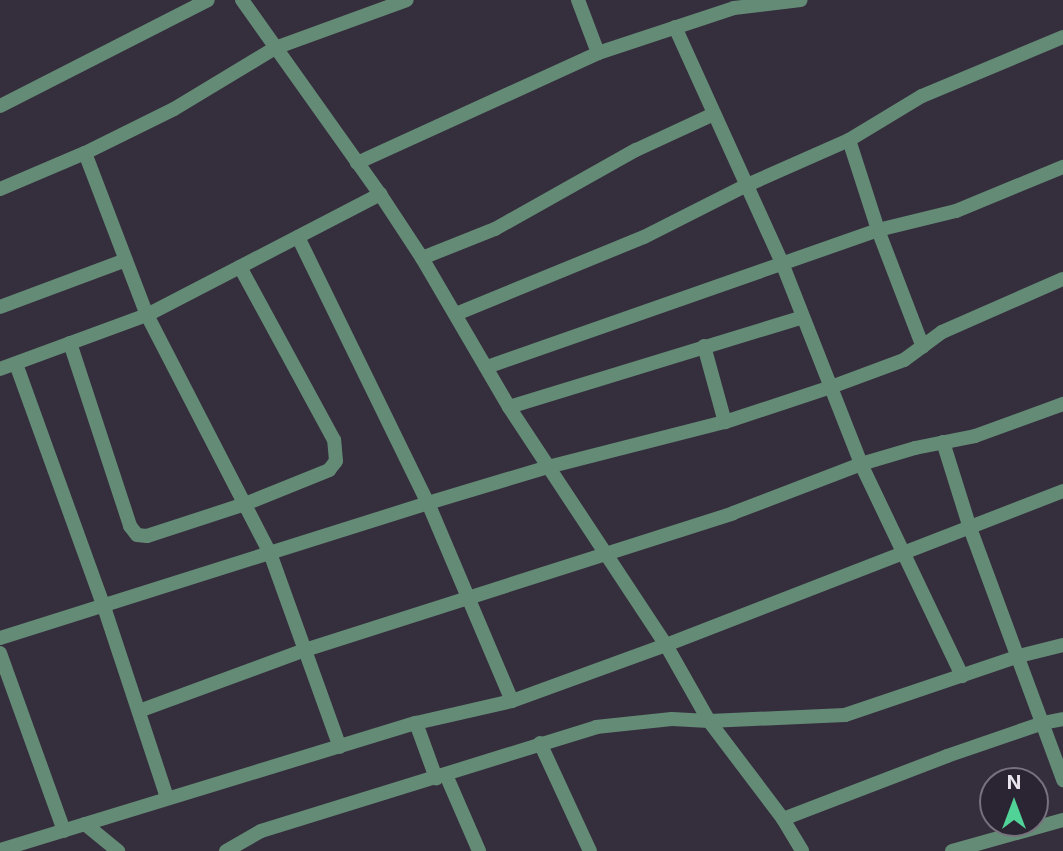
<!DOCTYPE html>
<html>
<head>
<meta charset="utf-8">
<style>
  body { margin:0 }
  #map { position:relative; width:1063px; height:851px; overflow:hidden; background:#352e3d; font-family:Inter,sans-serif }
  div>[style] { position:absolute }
  .street>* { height:14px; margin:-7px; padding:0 7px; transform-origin:7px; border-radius:7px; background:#648b76 }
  span { translate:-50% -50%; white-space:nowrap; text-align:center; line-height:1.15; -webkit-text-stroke:7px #2b2432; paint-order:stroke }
  .north { position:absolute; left:979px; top:767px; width:70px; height:70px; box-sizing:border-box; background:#2b2432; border:2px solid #77727e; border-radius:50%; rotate:0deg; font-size:19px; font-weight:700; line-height:28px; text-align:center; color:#e9e6ef }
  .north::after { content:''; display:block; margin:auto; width:24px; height:32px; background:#51d398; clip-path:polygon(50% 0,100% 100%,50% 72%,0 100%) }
</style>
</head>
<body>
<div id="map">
  <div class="street">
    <i style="left:242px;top:0;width:238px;rotate:54.6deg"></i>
    <i style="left:380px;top:194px;width:77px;rotate:56.7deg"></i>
    <i style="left:422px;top:258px;width:173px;rotate:59.7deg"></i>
    <i style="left:509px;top:407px;width:285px;rotate:56.6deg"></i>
    <i style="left:666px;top:645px;width:87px;rotate:60.5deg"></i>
    <i style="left:709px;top:721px;width:123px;rotate:52.9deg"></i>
    <i style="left:783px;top:819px;width:37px;rotate:59deg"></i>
    <i style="left:578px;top:0;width:57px;rotate:69.3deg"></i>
    <i style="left:675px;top:27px;width:259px;rotate:65.6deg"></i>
    <i style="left:782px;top:263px;width:216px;rotate:68.5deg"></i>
    <i style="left:861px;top:464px;width:235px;rotate:64.5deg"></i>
    <i style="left:0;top:106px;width:233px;rotate:-27deg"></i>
    <i style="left:849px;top:140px;width:95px;rotate:72.1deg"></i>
    <i style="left:878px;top:230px;width:125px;rotate:69deg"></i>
    <i style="left:85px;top:153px;width:173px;rotate:69.1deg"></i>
    <i style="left:147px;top:315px;width:268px;rotate:62.7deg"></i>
    <i style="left:270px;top:553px;width:206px;rotate:70.2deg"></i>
    <i style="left:357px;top:163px;width:265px;rotate:-24.5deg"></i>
    <i style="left:598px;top:53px;width:143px;rotate:-18.3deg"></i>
    <i style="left:734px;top:8px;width:67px;rotate:-6.8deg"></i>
    <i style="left:0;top:189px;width:92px;rotate:-23deg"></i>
    <i style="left:85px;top:153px;width:99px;rotate:-26.3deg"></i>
    <i style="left:174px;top:109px;width:118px;rotate:-31.1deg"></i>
    <i style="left:275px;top:48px;width:140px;rotate:-20deg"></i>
    <i style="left:298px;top:237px;width:296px;rotate:64deg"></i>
    <i style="left:428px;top:503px;width:215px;rotate:67deg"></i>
    <i style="left:422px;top:258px;width:79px;rotate:-21.7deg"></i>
    <i style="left:495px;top:229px;width:162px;rotate:-29.3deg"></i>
    <i style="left:636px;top:150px;width:86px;rotate:-24.8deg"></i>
    <i style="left:0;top:307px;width:134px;rotate:-20.5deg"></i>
    <i style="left:456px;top:314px;width:203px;rotate:-22.3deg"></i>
    <i style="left:644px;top:237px;width:113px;rotate:-26.8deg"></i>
    <i style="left:745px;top:186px;width:114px;rotate:-23.9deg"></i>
    <i style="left:849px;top:140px;width:85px;rotate:-31.1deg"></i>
    <i style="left:922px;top:96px;width:153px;rotate:-22.7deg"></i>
    <i style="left:70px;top:343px;width:193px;rotate:71.8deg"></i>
    <i style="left:130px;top:526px;width:11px;rotate:52deg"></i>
    <i style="left:137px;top:535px;width:10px;rotate:6deg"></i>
    <i style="left:147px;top:536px;width:103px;rotate:-18.1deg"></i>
    <i style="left:245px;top:504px;width:91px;rotate:-22deg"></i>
    <i style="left:329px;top:470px;width:11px;rotate:-52deg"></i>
    <i style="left:336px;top:461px;width:21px;rotate:-95deg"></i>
    <i style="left:334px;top:440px;width:197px;rotate:-118.5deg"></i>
    <i style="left:704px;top:346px;width:79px;rotate:74.6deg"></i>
    <i style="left:16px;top:364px;width:258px;rotate:70.1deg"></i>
    <i style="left:104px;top:607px;width:201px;rotate:71.7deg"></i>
    <i style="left:487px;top:367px;width:414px;rotate:-19.3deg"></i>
    <i style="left:878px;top:230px;width:80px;rotate:-13.7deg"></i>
    <i style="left:956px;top:211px;width:116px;rotate:-22.4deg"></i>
    <i style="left:0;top:369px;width:157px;rotate:-20.2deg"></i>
    <i style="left:147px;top:315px;width:263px;rotate:-27.4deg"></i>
    <i style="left:509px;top:407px;width:307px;rotate:-17deg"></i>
    <i style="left:943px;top:442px;width:90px;rotate:72.6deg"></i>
    <i style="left:970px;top:528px;width:269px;rotate:69.7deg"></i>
    <i style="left:0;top:638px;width:449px;rotate:-17.5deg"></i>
    <i style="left:428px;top:503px;width:125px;rotate:-16.7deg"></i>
    <i style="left:548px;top:467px;width:183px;rotate:-14.3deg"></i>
    <i style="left:725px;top:422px;width:112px;rotate:-18.3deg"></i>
    <i style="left:831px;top:387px;width:78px;rotate:-20.3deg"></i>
    <i style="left:904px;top:360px;width:47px;rotate:-36.4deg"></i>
    <i style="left:942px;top:332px;width:132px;rotate:-23.7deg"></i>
    <i style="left:0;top:653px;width:189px;rotate:70.2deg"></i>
    <i style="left:139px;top:711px;width:177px;rotate:-20.2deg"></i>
    <i style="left:305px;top:650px;width:449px;rotate:-17.7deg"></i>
    <i style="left:733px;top:513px;width:137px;rotate:-20.9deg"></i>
    <i style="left:861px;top:464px;width:56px;rotate:-16.5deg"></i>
    <i style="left:915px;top:448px;width:61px;rotate:-11.3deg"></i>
    <i style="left:975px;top:436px;width:94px;rotate:-20deg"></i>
    <i style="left:416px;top:723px;width:59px;rotate:70deg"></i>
    <i style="left:540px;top:743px;width:119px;rotate:65.2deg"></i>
    <i style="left:446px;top:775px;width:83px;rotate:66.5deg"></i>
    <i style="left:783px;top:819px;width:176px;rotate:-21deg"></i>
    <i style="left:947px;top:756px;width:102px;rotate:-19deg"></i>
    <i style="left:1043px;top:723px;width:20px;rotate:-11deg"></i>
    <i style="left:85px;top:824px;width:43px;rotate:39.3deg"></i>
    <i style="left:0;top:850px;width:435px;rotate:-17deg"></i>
    <i style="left:416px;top:723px;width:98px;rotate:-12.9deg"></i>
    <i style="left:512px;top:701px;width:164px;rotate:-20deg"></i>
    <i style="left:666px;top:645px;width:426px;rotate:-21.2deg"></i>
    <i style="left:226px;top:851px;width:40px;rotate:-29.7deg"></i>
    <i style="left:261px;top:831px;width:351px;rotate:-17.2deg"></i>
    <i style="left:596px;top:727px;width:76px;rotate:-6deg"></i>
    <i style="left:672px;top:719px;width:37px;rotate:3deg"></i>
    <i style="left:709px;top:721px;width:136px;rotate:-2.5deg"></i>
    <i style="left:845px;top:715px;width:184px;rotate:-18.7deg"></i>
    <i style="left:1019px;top:656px;width:45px;rotate:-14deg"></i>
    <i style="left:952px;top:851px;width:115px;rotate:-15.6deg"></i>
  </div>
  <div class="north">N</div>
</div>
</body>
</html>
